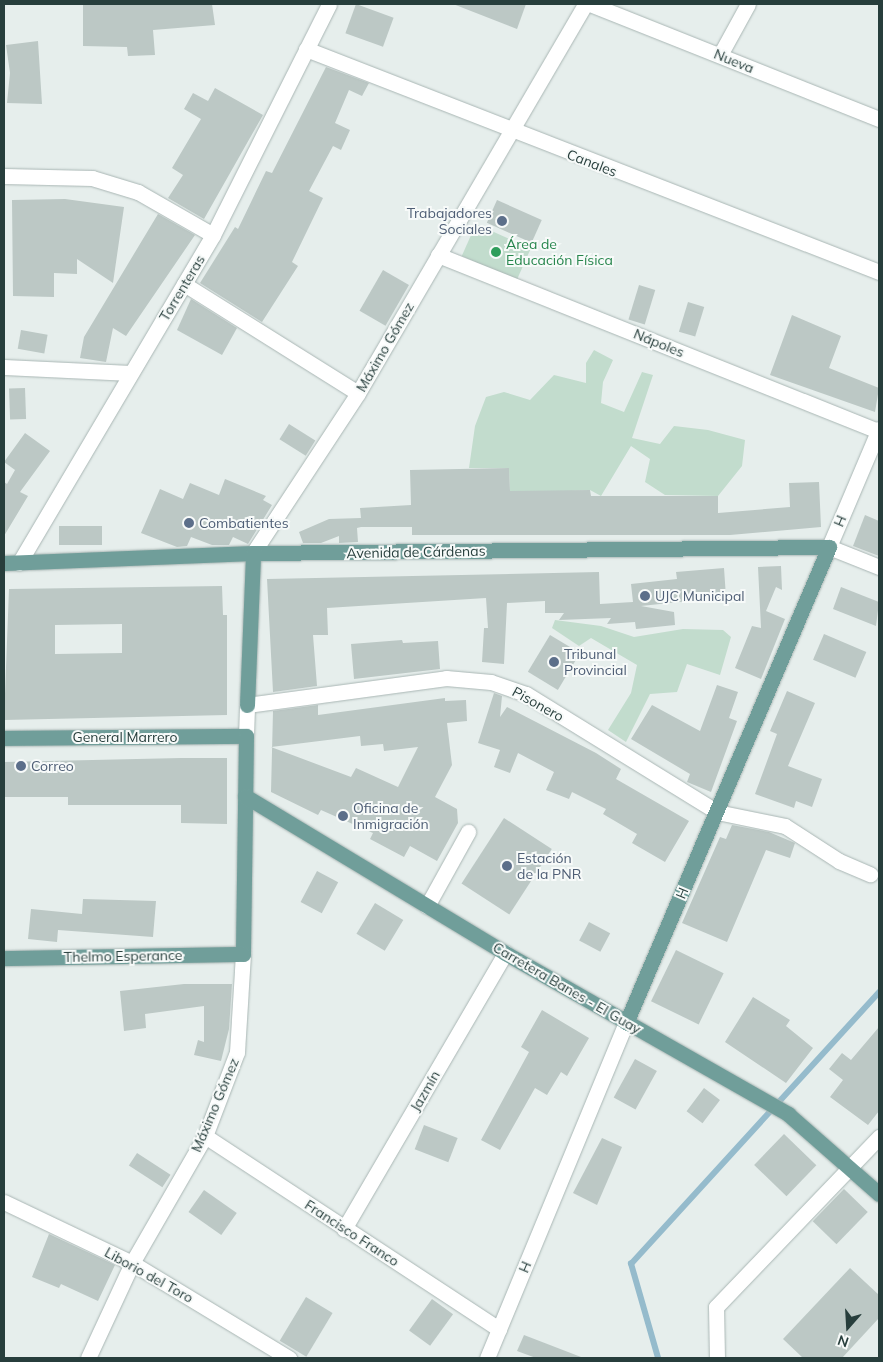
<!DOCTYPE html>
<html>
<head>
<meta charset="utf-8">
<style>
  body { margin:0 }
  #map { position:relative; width:883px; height:1362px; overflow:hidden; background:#e6eeec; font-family:Mulish,sans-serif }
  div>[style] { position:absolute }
  .green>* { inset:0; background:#c2dccd; transform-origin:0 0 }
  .stream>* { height:5.5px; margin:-2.75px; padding:0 2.75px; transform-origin:2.75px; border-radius:2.75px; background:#95bbcc }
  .building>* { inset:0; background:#bcc8c5; transform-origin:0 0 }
  .roads { filter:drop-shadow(0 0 1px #a9b6b4) drop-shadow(0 0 1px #a9b6b4) }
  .minor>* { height:15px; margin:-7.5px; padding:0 7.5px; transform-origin:7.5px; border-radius:7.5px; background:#fff }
  .major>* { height:15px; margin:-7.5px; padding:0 7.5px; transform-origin:7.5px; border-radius:7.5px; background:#709e9a }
  .dots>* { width:14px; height:14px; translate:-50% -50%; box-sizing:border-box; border:2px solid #f7faf9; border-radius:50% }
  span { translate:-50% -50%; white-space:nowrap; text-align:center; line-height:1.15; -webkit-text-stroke:4px #f7faf9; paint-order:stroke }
  .street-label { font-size:14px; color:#273e3c }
  .service-label { font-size:14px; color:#4e5e75 }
  .right { translate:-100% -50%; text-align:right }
  .left { translate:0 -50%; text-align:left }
  .leisure-label { font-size:14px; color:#27864d }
  .frame { position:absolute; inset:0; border:5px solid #273e3c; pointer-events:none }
  .north { position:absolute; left:823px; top:1302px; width:50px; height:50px; -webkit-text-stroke:4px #f7faf9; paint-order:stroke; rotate:199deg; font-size:14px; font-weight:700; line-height:20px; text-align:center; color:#273e3c }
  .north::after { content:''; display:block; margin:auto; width:18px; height:22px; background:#273e3c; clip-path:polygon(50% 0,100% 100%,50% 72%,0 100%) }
</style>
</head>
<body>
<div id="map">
  <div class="green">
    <i style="left:476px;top:224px;width:60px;height:35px;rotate:24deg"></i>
    <i style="clip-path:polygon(594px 350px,613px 360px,603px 382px,601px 403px,624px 412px,642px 372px,653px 375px,632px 438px,660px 444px,674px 426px,708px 430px,745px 440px,742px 466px,718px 496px,665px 495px,645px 482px,650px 459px,631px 446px,601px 496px,590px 490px,510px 494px,509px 468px,469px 468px,475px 426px,486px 397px,504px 392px,530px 400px,554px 375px,586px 383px,586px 363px)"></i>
    <i style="clip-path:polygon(555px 620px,601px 626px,634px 637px,683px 629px,723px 630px,731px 637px,720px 675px,687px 664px,677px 692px,650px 694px,626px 742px,608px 730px,631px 693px,637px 665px,591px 638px,579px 646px,552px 628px)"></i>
  </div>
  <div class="stream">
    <i style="left:658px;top:1358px;width:98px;rotate:-106deg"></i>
    <i style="left:631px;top:1264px;width:368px;rotate:-47.6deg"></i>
  </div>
  <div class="building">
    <i style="clip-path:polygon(83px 4px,212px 4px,215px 25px,153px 30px,155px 55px,128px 56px,127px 47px,83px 46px)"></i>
    <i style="left:356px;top:4px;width:40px;height:31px;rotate:20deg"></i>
    <i style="clip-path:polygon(453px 4px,526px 4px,517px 29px)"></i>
    <i style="clip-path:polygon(38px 41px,42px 104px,7px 103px,10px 73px,6px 45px)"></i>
    <i style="clip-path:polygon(326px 67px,369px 83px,362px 96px,349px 90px,335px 123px,350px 130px,341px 150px,333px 146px,309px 191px,323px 198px,292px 262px,298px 266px,262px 322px,200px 283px,235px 227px,238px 229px,266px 171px,272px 173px)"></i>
    <i style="clip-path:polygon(215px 88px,263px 115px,204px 219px,168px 198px,183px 175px,172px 168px,201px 119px,184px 109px,193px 93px,208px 101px)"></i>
    <i style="clip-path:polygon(65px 199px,124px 207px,113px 283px,77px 259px,77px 274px,54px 273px,54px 297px,13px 296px,12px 200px)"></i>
    <i style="left:497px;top:200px;width:49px;height:25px;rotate:24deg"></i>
    <i style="clip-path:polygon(158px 214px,195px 235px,126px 336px,113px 328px,106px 362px,80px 358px,84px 337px)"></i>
    <i style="left:383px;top:270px;width:30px;height:47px;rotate:30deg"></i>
    <i style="left:639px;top:285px;width:17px;height:36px;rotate:17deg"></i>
    <i style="clip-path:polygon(191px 299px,237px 328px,222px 355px,177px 330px)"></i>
    <i style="left:688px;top:302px;width:17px;height:31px;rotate:17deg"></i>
    <i style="clip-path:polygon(792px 315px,841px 336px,829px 368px,879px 388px,875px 412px,770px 375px)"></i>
    <i style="left:21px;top:330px;width:27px;height:19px;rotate:10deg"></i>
    <i style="left:25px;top:388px;width:31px;height:16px;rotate:88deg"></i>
    <i style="left:289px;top:424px;width:31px;height:18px;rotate:32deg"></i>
    <i style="clip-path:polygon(25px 433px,50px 451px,20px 492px,28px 496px,4px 536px,4px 482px,7px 484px,15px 470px,4px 462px)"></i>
    <i style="clip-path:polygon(509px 468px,510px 491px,590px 490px,591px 496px,718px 496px,718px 513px,790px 507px,789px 483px,819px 482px,821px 527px,730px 535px,412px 535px,412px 527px,361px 527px,357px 528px,358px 542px,339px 543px,339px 536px,321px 543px,303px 543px,299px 532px,329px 519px,361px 518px,360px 508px,411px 505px,410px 470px)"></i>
    <i style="clip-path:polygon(225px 479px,266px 496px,263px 500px,272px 505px,248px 544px,233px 537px,229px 545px,212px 545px,191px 537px,187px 546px,177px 547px,141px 533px,160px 489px,183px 499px,190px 483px,219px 495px)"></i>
    <i style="clip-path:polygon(865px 515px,879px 521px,879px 556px,853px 546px)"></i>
    <i style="left:59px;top:526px;width:43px;height:19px"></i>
    <i style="clip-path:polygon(781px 566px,782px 590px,776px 587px,766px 611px,785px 619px,761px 679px,735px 668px,752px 626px,761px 628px,758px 567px)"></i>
    <i style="clip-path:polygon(724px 568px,726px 597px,641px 606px,674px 612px,675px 625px,636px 629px,635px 622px,607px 624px,611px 618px,559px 620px,564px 613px,545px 613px,545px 601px,507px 603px,504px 664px,482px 662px,484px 628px,488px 628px,486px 598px,327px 608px,328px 635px,313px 635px,317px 686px,273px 692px,267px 579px,599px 572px,600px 604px,633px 602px,631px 584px,677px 579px,676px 572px)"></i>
    <i style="clip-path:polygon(evenodd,222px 586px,223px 615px,227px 615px,227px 715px,4px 720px,9px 589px,222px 586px,122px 624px,122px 653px,55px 654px,55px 625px,122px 624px)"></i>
    <i style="clip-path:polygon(841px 587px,879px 602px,876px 626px,833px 609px)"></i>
    <i style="left:824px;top:634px;width:46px;height:28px;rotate:23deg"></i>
    <i style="left:550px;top:635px;width:35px;height:43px;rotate:31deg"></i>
    <i style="clip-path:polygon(402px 640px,403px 643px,438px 641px,440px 669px,354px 679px,351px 644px)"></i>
    <i style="clip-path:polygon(717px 685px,738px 692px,729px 718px,737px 721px,711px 792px,687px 782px,690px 774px,631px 739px,652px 705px,700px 731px)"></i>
    <i style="clip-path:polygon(787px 691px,815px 703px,788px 766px,822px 779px,812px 807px,796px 801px,794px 808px,755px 794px,777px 734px,770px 731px)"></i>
    <i style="clip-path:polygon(494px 693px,502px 696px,500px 717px,507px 707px,596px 753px,621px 769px,616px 779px,689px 821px,665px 862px,632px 843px,637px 834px,603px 814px,606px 809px,572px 792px,569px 799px,546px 790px,554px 772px,518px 753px,510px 773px,494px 767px,500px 750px,478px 743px)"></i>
    <i style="clip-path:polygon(evenodd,445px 698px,445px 701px,466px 700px,467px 721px,447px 723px,452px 765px,435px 797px,457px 809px,458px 823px,437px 861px,410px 846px,404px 857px,370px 839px,373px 833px,321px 810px,318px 815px,271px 792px,273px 711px,318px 705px,318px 715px,445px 698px,360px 736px,361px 746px,383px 744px,384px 751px,418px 747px,398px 787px,356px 768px,351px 777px,271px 747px,360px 736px)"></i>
    <i style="clip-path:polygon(181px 758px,227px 758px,227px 824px,181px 823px,181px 805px,68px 805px,68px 797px,4px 797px,4px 762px)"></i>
    <i style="left:504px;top:818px;width:57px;height:78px;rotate:33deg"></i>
    <i style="clip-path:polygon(732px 825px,769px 832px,795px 843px,790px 858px,766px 850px,727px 942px,682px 923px,720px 837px,726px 839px)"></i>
    <i style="left:317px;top:871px;width:24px;height:35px;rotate:28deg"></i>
    <i style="clip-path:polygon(83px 899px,156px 901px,153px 937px,58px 930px,57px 942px,28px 939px,31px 909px,82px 914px)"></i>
    <i style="left:375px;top:903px;width:33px;height:36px;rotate:31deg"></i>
    <i style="left:589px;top:922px;width:24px;height:21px;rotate:28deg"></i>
    <i style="left:676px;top:950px;width:53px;height:57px;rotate:26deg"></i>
    <i style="clip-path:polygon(184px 984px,232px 984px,229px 1029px,221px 1061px,194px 1055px,198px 1040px,204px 1042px,204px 1006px,145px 1014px,146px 1028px,124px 1031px,120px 991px)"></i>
    <i style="clip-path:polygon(753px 997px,790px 1020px,786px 1026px,813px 1048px,786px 1083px,725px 1042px)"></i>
    <i style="clip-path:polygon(542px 1010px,589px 1038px,567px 1076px,561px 1072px,547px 1095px,535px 1088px,500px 1150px,481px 1140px,529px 1052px,521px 1047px)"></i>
    <i style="clip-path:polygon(879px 1027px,879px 1111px,868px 1125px,830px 1097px,843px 1080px,829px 1069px,842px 1053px,851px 1060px)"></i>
    <i style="left:635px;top:1059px;width:25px;height:44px;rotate:29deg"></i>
    <i style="left:704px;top:1088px;width:20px;height:29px;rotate:37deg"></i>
    <i style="left:424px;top:1125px;width:36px;height:26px;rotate:21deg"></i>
    <i style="left:784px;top:1134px;width:45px;height:43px;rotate:44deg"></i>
    <i style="clip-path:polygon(602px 1138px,622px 1147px,597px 1205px,573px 1193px)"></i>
    <i style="left:137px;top:1153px;width:40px;height:15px;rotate:33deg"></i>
    <i style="left:844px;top:1189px;width:33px;height:45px;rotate:44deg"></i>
    <i style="left:204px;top:1190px;width:40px;height:27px;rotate:35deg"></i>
    <i style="clip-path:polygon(49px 1234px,115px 1265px,98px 1301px,61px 1284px,59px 1288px,32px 1277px)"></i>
    <i style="clip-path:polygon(850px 1268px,879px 1295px,879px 1318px,842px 1358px,803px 1358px,783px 1339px)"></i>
    <i style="left:306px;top:1297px;width:31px;height:51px;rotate:31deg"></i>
    <i style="left:432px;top:1299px;width:26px;height:39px;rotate:36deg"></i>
    <i style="clip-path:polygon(524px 1335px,581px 1357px,581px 1358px,536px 1358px,517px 1351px)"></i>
  </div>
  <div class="roads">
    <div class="minor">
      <i style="left:590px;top:4px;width:311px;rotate:21.7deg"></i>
      <i style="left:306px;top:49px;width:615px;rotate:21.26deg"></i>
      <i style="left:720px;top:55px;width:58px;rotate:-61.2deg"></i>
      <i style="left:4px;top:176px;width:88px;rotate:1.3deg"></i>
      <i style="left:92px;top:178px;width:48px;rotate:16.9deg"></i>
      <i style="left:138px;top:192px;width:86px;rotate:29.8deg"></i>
      <i style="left:438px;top:255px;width:475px;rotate:21.8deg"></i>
      <i style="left:184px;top:284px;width:205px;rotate:32.1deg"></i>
      <i style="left:4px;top:367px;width:127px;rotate:2.7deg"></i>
      <i style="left:879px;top:429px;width:128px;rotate:113deg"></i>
      <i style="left:829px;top:547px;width:54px;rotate:21.8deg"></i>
      <i style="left:253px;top:553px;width:191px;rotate:-56.7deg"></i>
      <i style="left:358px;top:393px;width:450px;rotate:-59.7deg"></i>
      <i style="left:19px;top:563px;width:381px;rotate:-59.4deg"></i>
      <i style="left:213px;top:235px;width:258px;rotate:-63.3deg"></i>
      <i style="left:246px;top:736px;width:31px;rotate:-88deg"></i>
      <i style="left:247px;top:705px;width:201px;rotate:-7.7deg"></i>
      <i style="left:446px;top:678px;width:45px;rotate:5.1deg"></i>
      <i style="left:491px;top:682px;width:37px;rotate:19deg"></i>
      <i style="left:526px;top:694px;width:225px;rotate:31.7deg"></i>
      <i style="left:717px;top:812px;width:69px;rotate:11.6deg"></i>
      <i style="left:785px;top:826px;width:64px;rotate:32.9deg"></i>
      <i style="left:839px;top:861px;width:34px;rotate:23deg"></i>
      <i style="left:427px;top:906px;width:85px;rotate:-61deg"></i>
      <i style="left:205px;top:1136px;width:352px;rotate:33.3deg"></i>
      <i style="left:4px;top:1202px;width:142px;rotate:25.5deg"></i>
      <i style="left:132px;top:1263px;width:184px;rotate:31.2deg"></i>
      <i style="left:344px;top:1229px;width:320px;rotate:-59.7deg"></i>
      <i style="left:88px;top:1358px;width:105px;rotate:-65.1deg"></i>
      <i style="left:132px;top:1263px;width:146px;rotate:-60.1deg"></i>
      <i style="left:205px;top:1136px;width:90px;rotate:-69.1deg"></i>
      <i style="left:237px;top:1052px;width:98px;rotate:-86.5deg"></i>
      <i style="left:487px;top:1358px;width:363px;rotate:-67.5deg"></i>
      <i style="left:717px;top:1358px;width:51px;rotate:-91.1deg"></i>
      <i style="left:716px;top:1307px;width:236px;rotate:-46.2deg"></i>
    </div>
    <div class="major">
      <i style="left:4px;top:563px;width:249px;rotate:-2.3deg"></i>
      <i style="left:253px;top:553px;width:576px;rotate:-0.6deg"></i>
      <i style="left:829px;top:547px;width:517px;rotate:113.1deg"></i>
      <i style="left:247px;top:705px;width:152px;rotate:-87.7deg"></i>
      <i style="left:4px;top:738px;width:242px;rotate:-0.5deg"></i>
      <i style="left:246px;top:736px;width:218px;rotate:90.8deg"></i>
      <i style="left:243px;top:954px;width:239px;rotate:179deg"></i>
      <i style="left:245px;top:796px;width:304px;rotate:31.1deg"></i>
      <i style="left:505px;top:953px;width:326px;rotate:29.6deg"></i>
      <i style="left:788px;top:1114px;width:121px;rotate:41.3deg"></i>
    </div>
  </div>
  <div class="dots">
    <i style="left:502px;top:221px;background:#5c6f8a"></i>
    <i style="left:496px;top:252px;background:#2e9e5b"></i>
    <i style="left:189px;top:523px;background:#5c6f8a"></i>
    <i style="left:645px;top:596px;background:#5c6f8a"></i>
    <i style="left:554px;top:662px;background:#5c6f8a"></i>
    <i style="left:21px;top:766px;background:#5c6f8a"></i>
    <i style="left:343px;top:816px;background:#5c6f8a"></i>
    <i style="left:507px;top:866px;background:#5c6f8a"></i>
  </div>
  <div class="street-label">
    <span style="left:734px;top:61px;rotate:22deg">Nueva</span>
    <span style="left:592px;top:163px;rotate:21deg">Canales</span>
    <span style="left:182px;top:288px;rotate:-59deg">Torrenteras</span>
    <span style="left:659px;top:343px;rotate:22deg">Nápoles</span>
    <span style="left:385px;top:347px;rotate:-60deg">Máximo Gómez</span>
    <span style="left:840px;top:521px;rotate:-67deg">H</span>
    <span style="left:416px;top:552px;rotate:-1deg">Avenida de Cárdenas</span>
    <span style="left:538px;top:704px;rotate:29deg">Pisonero</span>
    <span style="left:125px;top:737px">General Marrero</span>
    <span style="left:682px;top:893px;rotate:-67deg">H</span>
    <span style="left:123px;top:956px;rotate:-1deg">Thelmo Esperance</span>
    <span style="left:567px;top:988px;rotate:30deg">Carretera Banes - El Guay</span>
    <span style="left:425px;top:1091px;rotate:-60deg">Jazmín</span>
    <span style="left:215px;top:1105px;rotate:-67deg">Máximo Gómez</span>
    <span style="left:352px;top:1233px;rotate:33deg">Francisco Franco</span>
    <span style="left:525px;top:1267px;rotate:-67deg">H</span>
    <span style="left:149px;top:1275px;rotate:29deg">Liborio del Toro</span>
  </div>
  <div class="service-label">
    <span class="right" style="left:492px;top:221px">Trabajadores<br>Sociales</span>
    <span class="left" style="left:199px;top:523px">Combatientes</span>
    <span class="left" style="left:655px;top:596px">UJC Municipal</span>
    <span class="left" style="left:564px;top:662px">Tribunal<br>Provincial</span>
    <span class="left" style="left:31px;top:766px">Correo</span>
    <span class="left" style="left:353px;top:816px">Oficina de<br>Inmigración</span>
    <span class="left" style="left:517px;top:866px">Estación<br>de la PNR</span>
  </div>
  <div class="leisure-label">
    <span class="left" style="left:506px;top:252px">Área de<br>Educación Física</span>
  </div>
  <div class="frame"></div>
  <div class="north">N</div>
</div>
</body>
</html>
